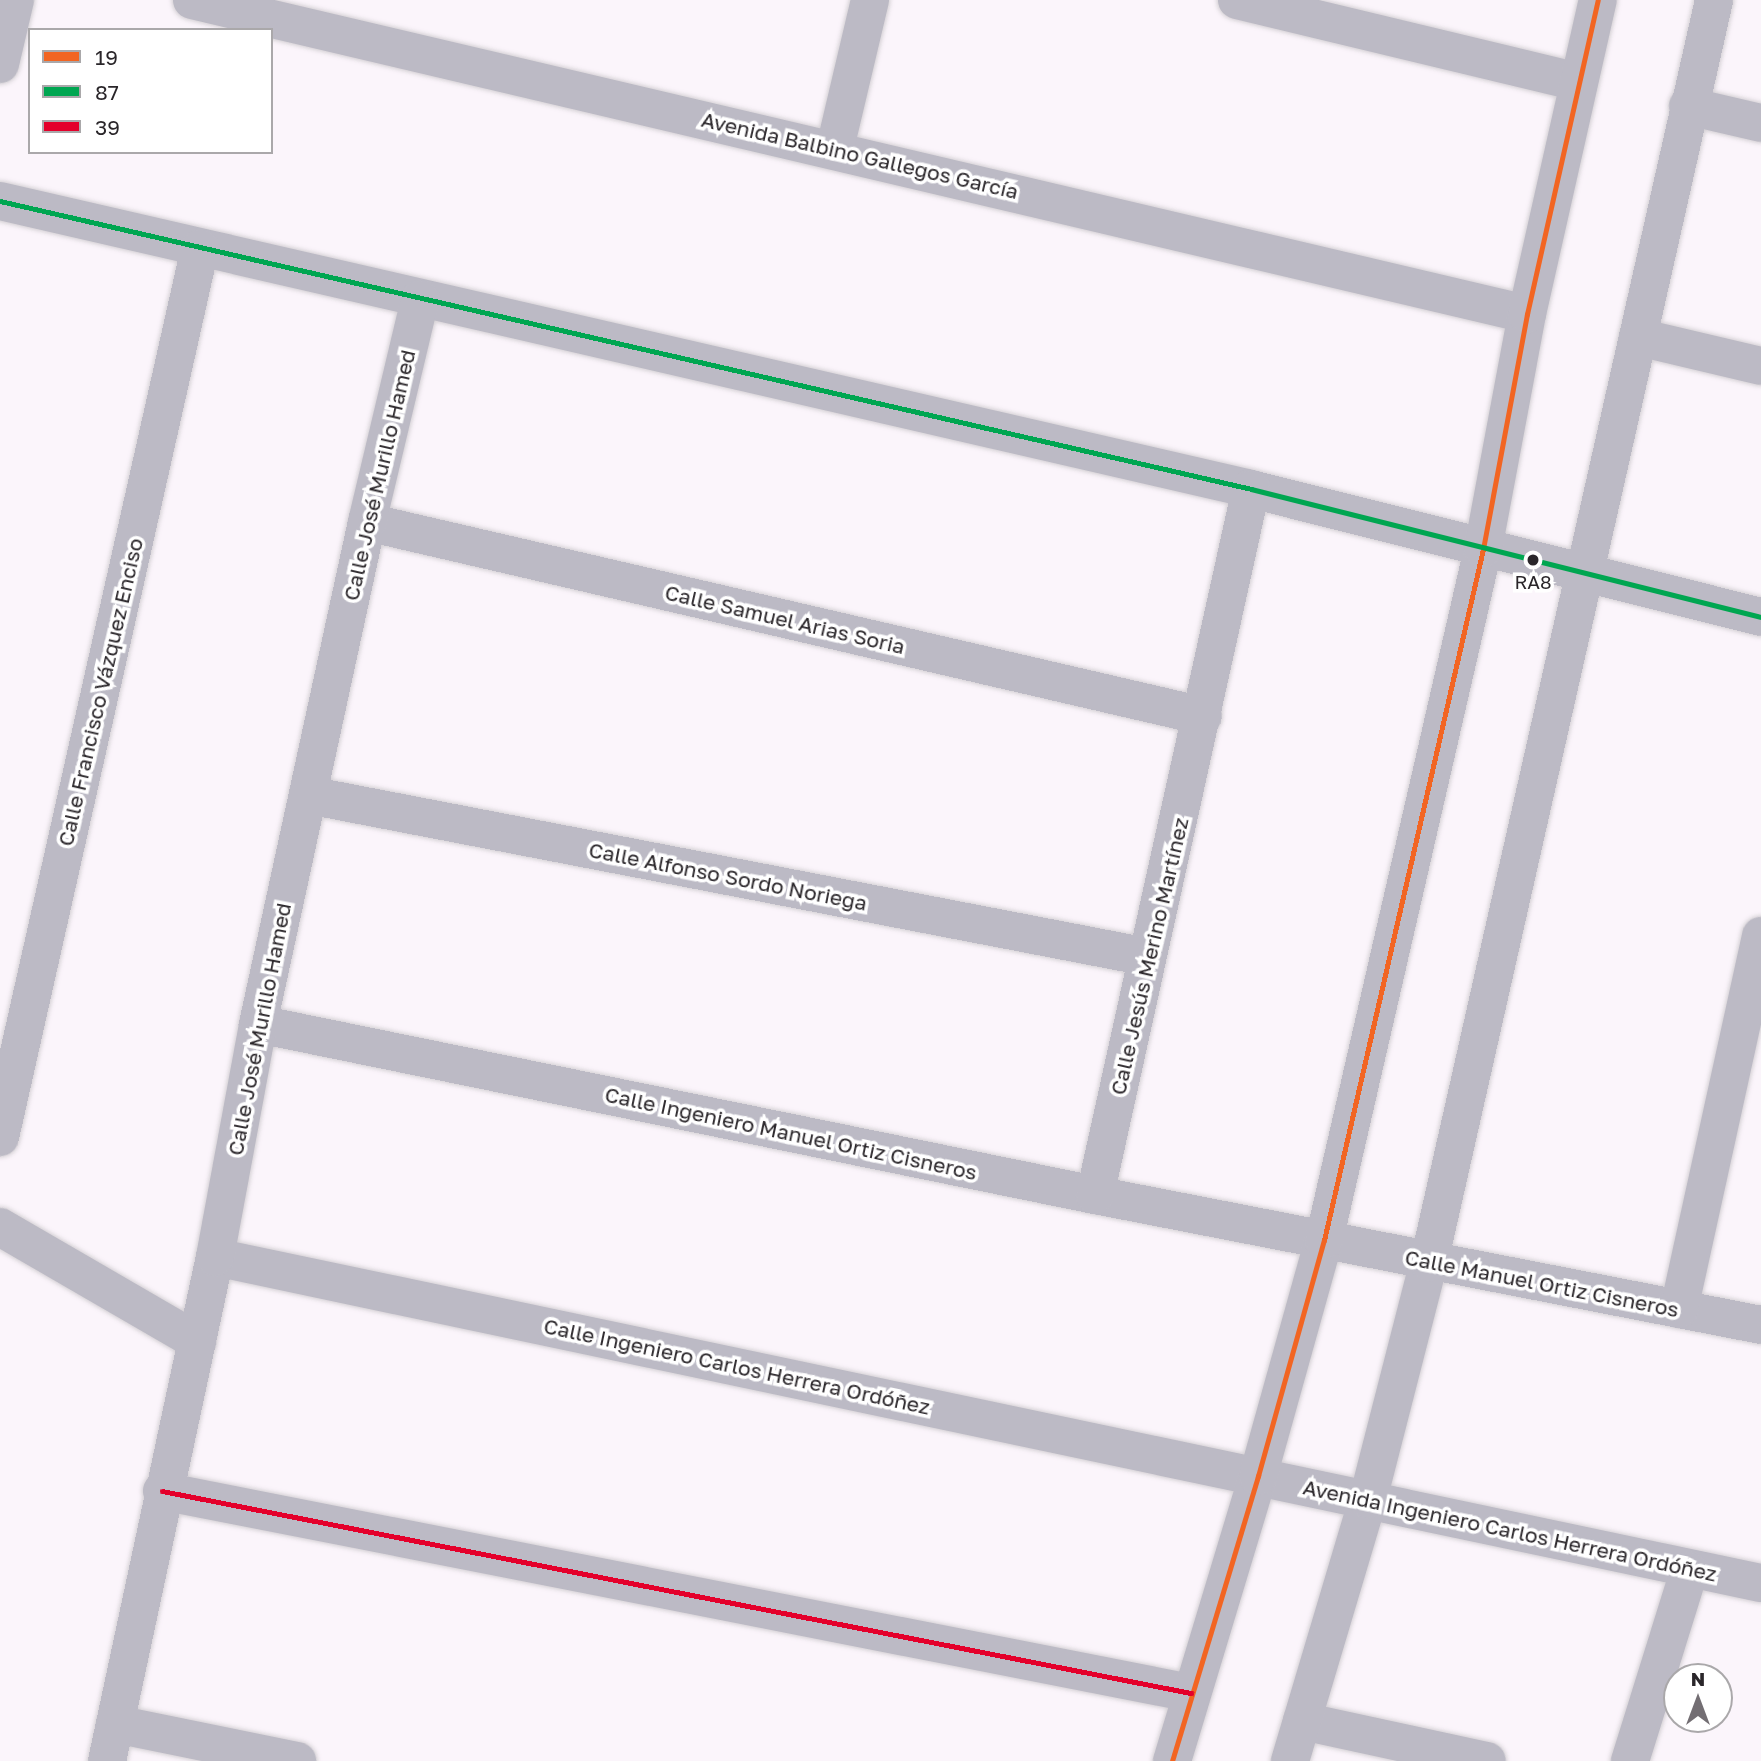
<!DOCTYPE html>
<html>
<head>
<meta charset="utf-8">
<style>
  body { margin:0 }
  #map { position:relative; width:1761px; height:1761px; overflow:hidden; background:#fbf5fb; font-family:"Golos Text",sans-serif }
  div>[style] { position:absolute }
  .roads { filter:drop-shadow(0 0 2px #d5d1d5) drop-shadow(0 0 2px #d5d1d5) }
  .minor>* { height:38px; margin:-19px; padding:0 19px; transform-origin:19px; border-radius:19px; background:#bcbac5 }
  .bus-1>* { height:5px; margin:-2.5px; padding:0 2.5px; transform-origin:2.5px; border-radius:2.5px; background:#f26522 }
  .bus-2>* { height:5px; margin:-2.5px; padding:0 2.5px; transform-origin:2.5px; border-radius:2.5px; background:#00a651 }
  .bus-3>* { height:5px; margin:-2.5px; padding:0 2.5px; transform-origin:2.5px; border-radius:2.5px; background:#e4002b }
  .dots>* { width:19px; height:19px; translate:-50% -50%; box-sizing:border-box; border:4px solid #fff; border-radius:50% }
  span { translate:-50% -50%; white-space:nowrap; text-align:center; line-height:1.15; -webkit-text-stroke:7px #fff; paint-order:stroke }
  .bus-label { font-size:19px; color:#2a262a }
  .street-label { font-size:21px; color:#2a262a }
  .legend { position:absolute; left:28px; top:28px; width:245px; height:126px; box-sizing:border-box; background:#fff; border:2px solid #aaa8aa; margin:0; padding:9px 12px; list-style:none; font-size:21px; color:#2a262a }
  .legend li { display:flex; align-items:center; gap:14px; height:35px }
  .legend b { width:35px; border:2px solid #aaa8aa }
  .north { position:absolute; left:1663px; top:1663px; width:70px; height:70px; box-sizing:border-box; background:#fff; border:2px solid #aaa8aa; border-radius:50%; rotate:0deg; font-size:19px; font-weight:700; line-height:28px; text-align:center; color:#2a262a }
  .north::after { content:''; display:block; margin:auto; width:24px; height:32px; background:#736e73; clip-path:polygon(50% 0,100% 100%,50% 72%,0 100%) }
</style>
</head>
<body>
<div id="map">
  <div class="roads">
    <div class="minor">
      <i style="left:192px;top:0;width:1371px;rotate:13.24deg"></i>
      <i style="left:1237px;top:0;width:351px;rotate:13.5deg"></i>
      <i style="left:0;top:64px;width:66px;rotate:-76.8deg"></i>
      <i style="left:1688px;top:106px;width:75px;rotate:13.1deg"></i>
      <i style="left:835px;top:148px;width:152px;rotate:-76.7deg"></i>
      <i style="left:0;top:201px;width:1284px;rotate:12.96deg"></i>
      <i style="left:1251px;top:489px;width:526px;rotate:14.09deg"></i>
      <i style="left:1638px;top:337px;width:126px;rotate:13.3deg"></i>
      <i style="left:367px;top:522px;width:858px;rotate:13.06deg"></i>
      <i style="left:308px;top:795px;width:855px;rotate:10.92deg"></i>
      <i style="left:258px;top:1024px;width:854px;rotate:11.55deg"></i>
      <i style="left:1095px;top:1195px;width:679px;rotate:11.04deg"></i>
      <i style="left:0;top:1137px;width:911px;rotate:-77.32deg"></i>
      <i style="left:1095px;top:1195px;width:723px;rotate:-77.54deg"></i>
      <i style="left:0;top:1227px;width:228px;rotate:30.1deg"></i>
      <i style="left:215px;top:1257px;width:1580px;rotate:11.91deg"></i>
      <i style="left:1679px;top:1309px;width:382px;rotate:-77.6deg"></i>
      <i style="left:162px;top:1491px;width:1049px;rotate:11.11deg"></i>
      <i style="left:1302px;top:1721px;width:189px;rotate:12.2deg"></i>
      <i style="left:115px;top:1724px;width:186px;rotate:11.5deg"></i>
      <i style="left:107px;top:1761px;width:515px;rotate:-77.91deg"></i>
      <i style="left:215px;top:1257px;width:237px;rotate:-79.5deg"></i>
      <i style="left:258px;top:1024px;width:514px;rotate:-77.75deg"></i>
      <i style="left:367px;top:522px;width:229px;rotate:-76.6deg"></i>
      <i style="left:1172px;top:1761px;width:298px;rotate:-73.2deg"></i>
      <i style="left:1258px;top:1476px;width:245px;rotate:-74.4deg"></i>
      <i style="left:1324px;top:1240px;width:709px;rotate:-77.04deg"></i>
      <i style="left:1483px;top:549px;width:239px;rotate:-79.4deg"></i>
      <i style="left:1527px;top:314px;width:322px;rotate:-77.3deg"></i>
      <i style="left:1290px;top:1761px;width:273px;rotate:-73.4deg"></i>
      <i style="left:1368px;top:1499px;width:245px;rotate:-75.6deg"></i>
      <i style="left:1429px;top:1262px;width:1294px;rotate:-77.27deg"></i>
      <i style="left:1630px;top:1761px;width:199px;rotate:-72.7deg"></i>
    </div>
  </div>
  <div class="bus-1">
    <i style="left:1172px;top:1761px;width:298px;rotate:-73.2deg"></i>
    <i style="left:1258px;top:1476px;width:245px;rotate:-74.4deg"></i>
    <i style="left:1324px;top:1240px;width:709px;rotate:-77.04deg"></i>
    <i style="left:1483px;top:549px;width:239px;rotate:-79.4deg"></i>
    <i style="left:1527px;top:314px;width:322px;rotate:-77.3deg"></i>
  </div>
  <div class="bus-2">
    <i style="left:0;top:201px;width:1284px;rotate:12.96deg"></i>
    <i style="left:1251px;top:489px;width:526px;rotate:14.09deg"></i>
  </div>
  <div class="bus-3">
    <i style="left:162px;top:1491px;width:1049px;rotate:11.11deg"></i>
  </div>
  <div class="dots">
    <i style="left:1533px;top:560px;background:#2a262a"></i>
  </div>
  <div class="bus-label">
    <span style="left:1533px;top:582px">RA8</span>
  </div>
  <div class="street-label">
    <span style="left:860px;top:155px;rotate:13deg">Avenida Balbino Gallegos García</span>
    <span style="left:379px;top:475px;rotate:-77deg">Calle José Murillo Hamed</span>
    <span style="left:785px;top:619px;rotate:13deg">Calle Samuel Arias Soria</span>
    <span style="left:100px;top:692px;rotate:-77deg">Calle Francisco Vázquez Enciso</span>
    <span style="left:728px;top:876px;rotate:11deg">Calle Alfonso Sordo Noriega</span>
    <span style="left:1149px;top:956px;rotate:-77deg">Calle Jesús Merino Martínez</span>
    <span style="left:259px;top:1029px;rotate:-79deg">Calle José Murillo Hamed</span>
    <span style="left:791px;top:1133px;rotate:12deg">Calle Ingeniero Manuel Ortiz Cisneros</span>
    <span style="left:1542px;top:1283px;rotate:11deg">Calle Manuel Ortiz Cisneros</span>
    <span style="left:737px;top:1366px;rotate:12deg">Calle Ingeniero Carlos Herrera Ordóñez</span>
    <span style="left:1510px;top:1530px;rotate:12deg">Avenida Ingeniero Carlos Herrera Ordóñez</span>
  </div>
  <ul class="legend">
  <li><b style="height:9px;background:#f26522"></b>19</li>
  <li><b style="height:9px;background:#00a651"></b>87</li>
  <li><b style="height:9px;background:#e4002b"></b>39</li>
  </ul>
  <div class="north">N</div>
</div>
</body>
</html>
